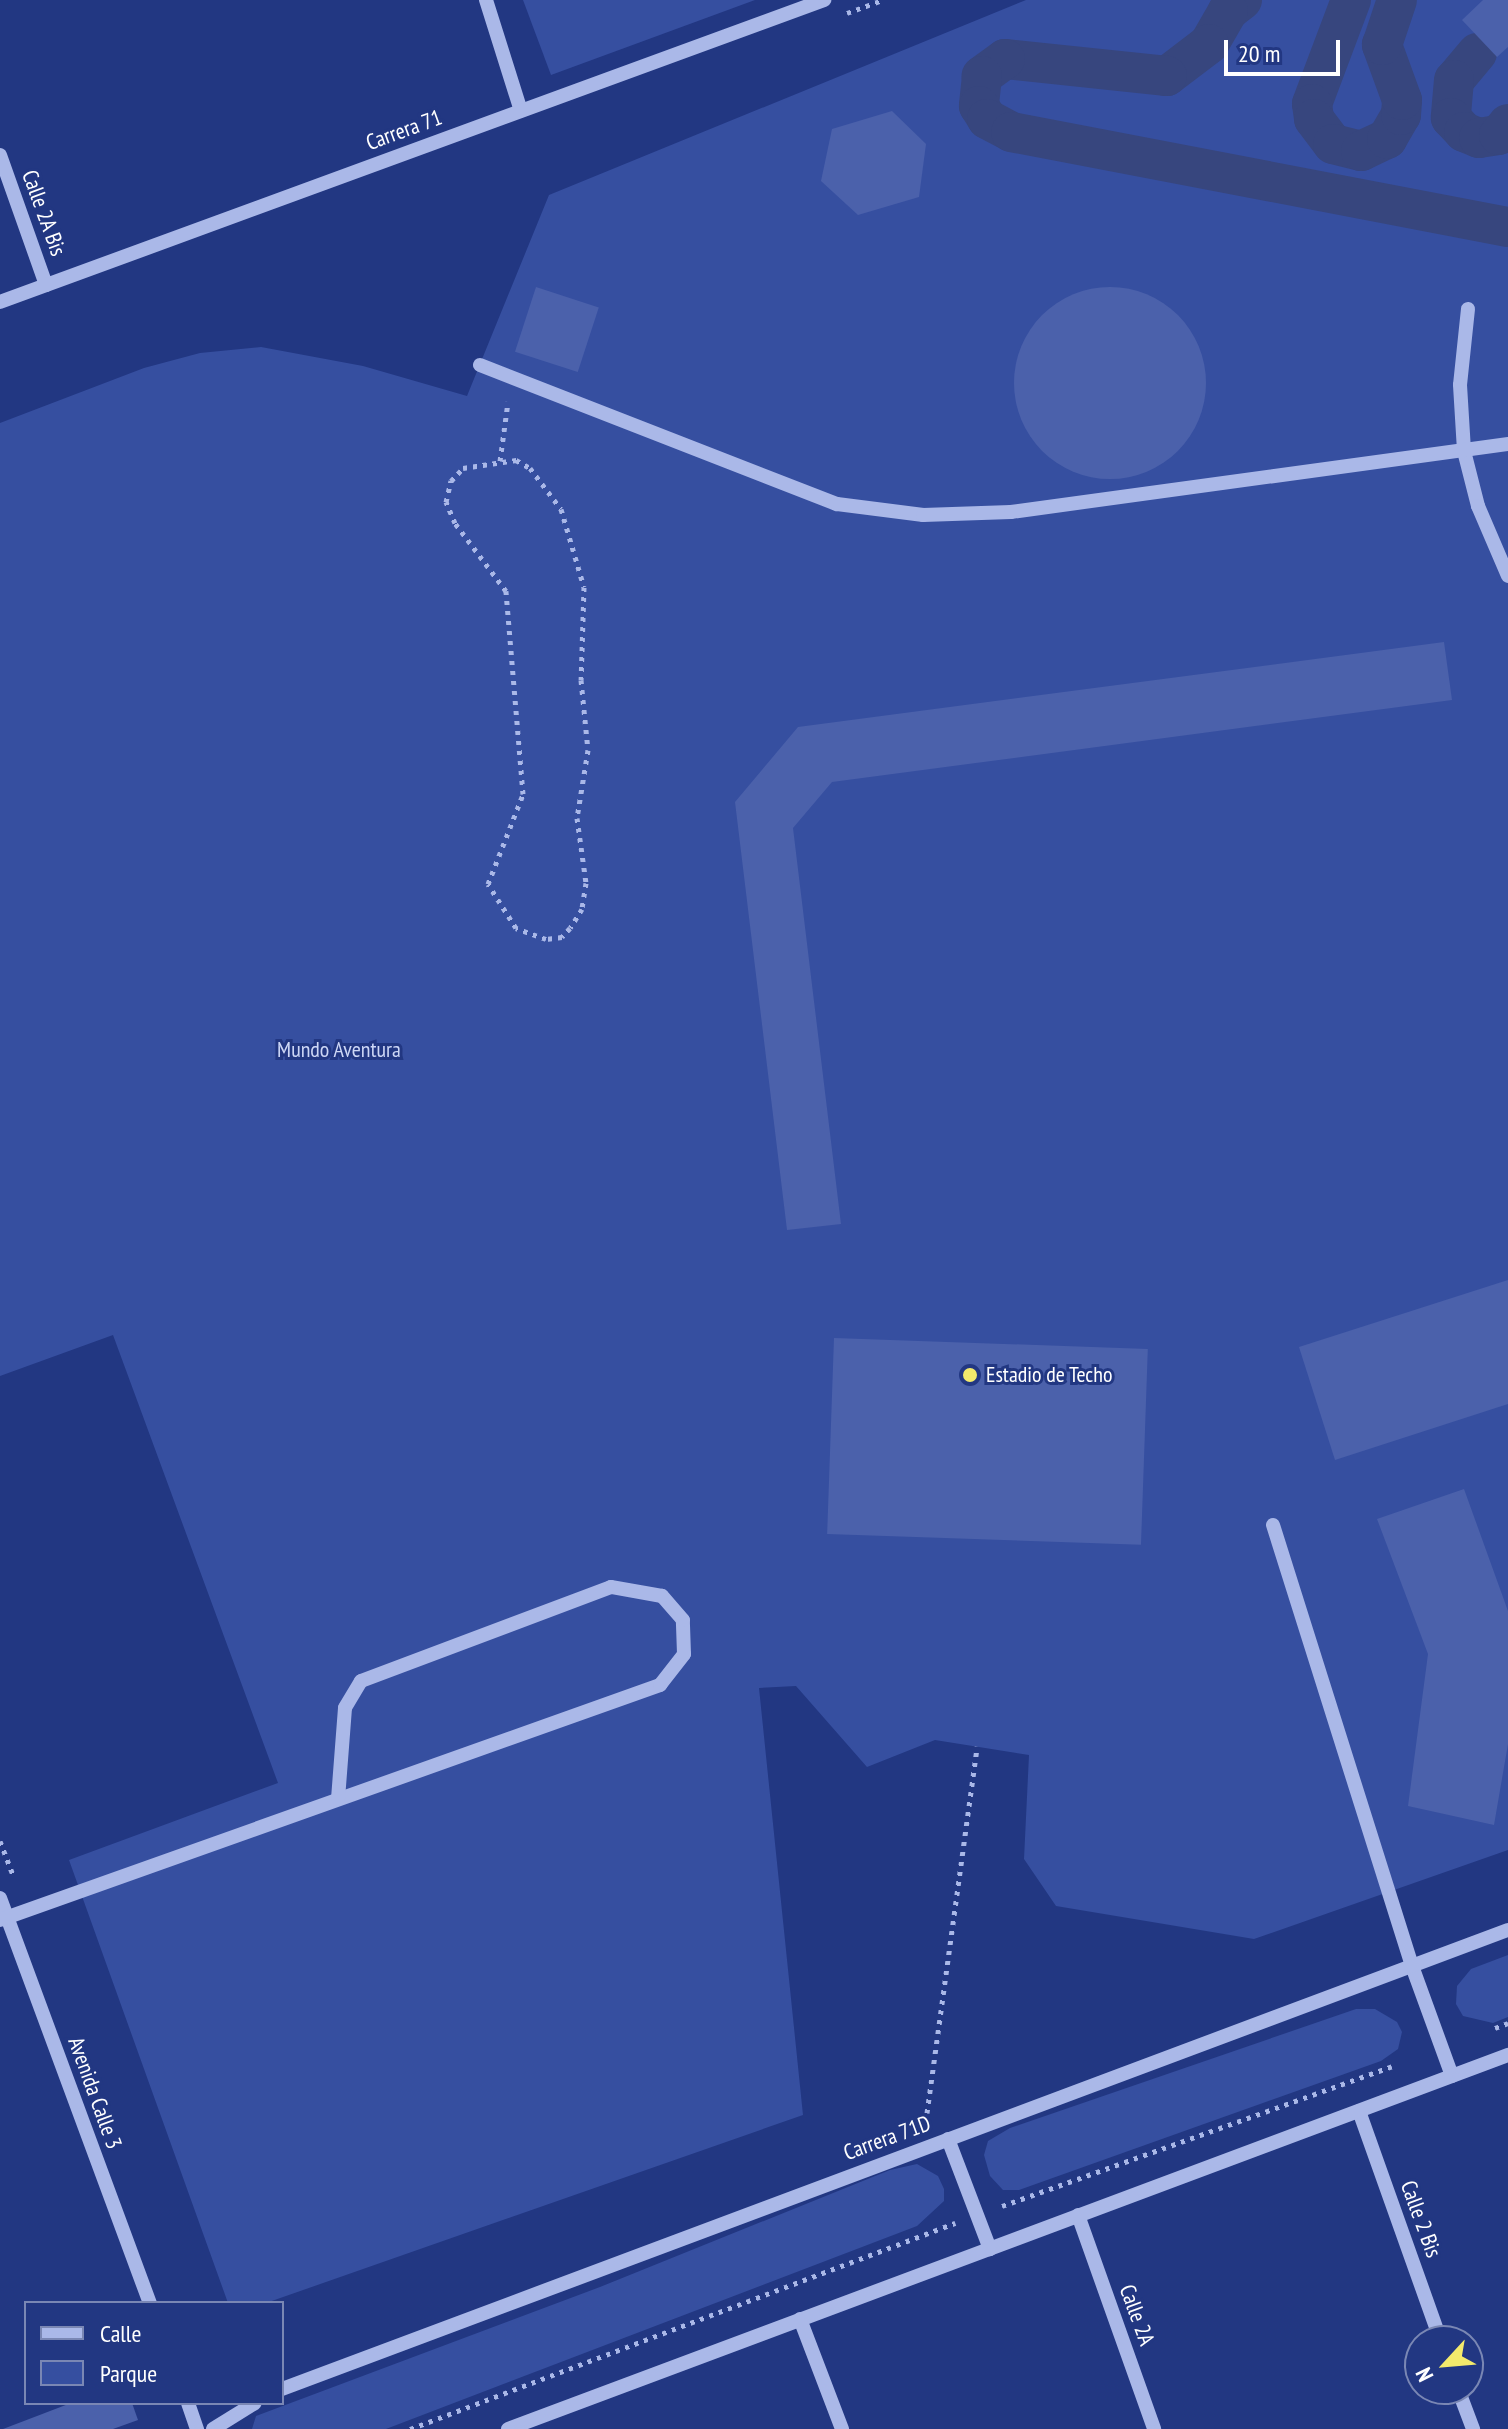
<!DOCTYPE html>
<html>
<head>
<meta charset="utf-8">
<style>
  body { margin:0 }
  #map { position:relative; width:1508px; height:2429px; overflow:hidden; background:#223782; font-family:"PT Sans Narrow",sans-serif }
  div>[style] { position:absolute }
  .green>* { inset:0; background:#364fa0 }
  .canal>* { height:40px; margin:-20px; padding:0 20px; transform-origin:20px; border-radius:20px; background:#37467e }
  .building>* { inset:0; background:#4b61ab; transform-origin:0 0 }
  .round { border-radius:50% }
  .path>* { height:5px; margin-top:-2.5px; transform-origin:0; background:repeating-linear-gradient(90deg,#aab8e8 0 4px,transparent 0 10px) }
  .minor>* { height:14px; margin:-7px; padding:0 7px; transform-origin:7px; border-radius:7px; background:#aab8e8 }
  .dots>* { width:22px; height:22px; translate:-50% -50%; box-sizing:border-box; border:4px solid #223782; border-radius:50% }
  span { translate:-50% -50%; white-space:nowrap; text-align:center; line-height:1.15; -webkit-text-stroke:6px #223782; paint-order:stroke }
  .street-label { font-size:22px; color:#fff }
  .park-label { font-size:22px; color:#cdd7f6 }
  .poi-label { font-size:22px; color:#fff }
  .left { translate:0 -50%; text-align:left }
  .legend { position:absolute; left:24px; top:2301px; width:260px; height:104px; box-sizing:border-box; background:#223782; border:2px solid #7a87b4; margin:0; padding:10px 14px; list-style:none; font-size:24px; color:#fff }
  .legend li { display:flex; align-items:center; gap:16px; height:40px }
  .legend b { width:40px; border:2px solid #7a87b4 }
  .north { position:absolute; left:1404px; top:2325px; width:80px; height:80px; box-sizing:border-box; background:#223782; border:2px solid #7a87b4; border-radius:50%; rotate:244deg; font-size:22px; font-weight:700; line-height:32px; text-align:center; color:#fff }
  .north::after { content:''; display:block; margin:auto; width:28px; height:36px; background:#f3ea6c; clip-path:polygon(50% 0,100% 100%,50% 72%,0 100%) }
  .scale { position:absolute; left:1224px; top:40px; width:116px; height:36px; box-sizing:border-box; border:4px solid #fff; border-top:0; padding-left:10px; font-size:24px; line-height:28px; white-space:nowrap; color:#fff; -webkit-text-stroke:6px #223782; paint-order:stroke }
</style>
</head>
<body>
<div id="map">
  <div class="green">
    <i style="clip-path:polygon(523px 0,755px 0,551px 75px)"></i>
    <i style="clip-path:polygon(1026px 0,1508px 0,1508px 1850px,1254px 1939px,1056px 1906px,1024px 1859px,1029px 1755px,935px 1740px,867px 1767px,796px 1686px,759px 1688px,803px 2115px,266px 2303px,228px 2303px,69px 1860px,278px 1783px,113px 1335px,0 1376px,0 423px,144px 368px,200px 353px,261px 347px,363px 366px,467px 396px,549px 195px)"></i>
    <i style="clip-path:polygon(1508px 1955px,1508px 2017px,1493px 2023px,1463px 2016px,1456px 2004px,1457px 1986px,1471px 1969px)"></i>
    <i style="clip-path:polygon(1356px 2009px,1375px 2009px,1397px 2022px,1402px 2032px,1398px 2049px,1381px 2061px,1019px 2190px,1003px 2190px,990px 2176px,984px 2155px,988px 2141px,1010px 2128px)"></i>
    <i style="clip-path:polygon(917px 2164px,938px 2176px,944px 2189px,944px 2201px,917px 2226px,386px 2429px,252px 2429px,256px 2416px,600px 2287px,890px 2170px)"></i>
  </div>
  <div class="canal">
    <i style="left:1242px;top:0;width:18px;rotate:142deg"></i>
    <i style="left:1228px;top:11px;width:38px;rotate:120deg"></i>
    <i style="left:1209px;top:44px;width:53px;rotate:142.7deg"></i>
    <i style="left:1167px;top:76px;width:163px;rotate:-174deg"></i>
    <i style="left:1005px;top:59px;width:29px;rotate:144deg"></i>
    <i style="left:982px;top:76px;width:30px;rotate:96deg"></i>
    <i style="left:979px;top:106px;width:15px;rotate:58deg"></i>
    <i style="left:987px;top:119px;width:27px;rotate:28deg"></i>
    <i style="left:1011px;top:132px;width:506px;rotate:10.82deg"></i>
    <i style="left:1351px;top:0;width:111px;rotate:110.6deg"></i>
    <i style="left:1312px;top:104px;width:15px;rotate:82deg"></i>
    <i style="left:1314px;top:119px;width:31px;rotate:53deg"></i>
    <i style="left:1333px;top:144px;width:29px;rotate:14deg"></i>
    <i style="left:1361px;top:151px;width:29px;rotate:-25deg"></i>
    <i style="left:1387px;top:139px;width:28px;rotate:-60deg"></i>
    <i style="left:1401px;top:115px;width:15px;rotate:-86deg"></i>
    <i style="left:1402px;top:100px;width:59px;rotate:-110deg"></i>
    <i style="left:1382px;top:45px;width:47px;rotate:-71.6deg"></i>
    <i style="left:1477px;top:53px;width:35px;rotate:130deg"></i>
    <i style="left:1454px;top:80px;width:38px;rotate:95deg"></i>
    <i style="left:1451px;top:118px;width:19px;rotate:47deg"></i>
    <i style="left:1464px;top:132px;width:16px;rotate:22deg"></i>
    <i style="left:1479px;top:138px;width:20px;rotate:-9deg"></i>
    <i style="left:1499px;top:135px;width:14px;rotate:-51deg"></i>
  </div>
  <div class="building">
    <i style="clip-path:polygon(1483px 0,1508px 0,1508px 47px,1497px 57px,1462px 20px)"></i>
    <i style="clip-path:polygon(892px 111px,926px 144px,919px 197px,858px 215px,821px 181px,832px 129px)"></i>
    <i style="left:536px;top:287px;width:66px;height:68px;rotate:18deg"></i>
    <i class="round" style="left:1014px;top:287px;width:192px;height:192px"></i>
    <i style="clip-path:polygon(1444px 642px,1452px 700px,832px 782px,793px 828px,841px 1224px,787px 1230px,735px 802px,798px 727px)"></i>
    <i style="clip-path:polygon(1508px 1280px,1508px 1404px,1335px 1460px,1299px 1347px)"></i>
    <i style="left:834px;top:1338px;width:314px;height:196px;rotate:2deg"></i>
    <i style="clip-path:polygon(1464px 1489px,1508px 1611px,1508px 1744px,1494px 1825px,1408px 1806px,1428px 1654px,1377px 1519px)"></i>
    <i style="clip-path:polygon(71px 2403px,132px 2403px,138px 2420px,113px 2429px,3px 2429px)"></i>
  </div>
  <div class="path">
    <i style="left:847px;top:13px;width:38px;rotate:-20deg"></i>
    <i style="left:516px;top:460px;width:16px;rotate:30deg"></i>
    <i style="left:530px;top:468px;width:51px;rotate:52.9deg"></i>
    <i style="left:561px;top:509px;width:81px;rotate:73.6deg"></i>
    <i style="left:584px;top:587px;width:93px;rotate:91.8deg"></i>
    <i style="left:581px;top:680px;width:70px;rotate:84.3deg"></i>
    <i style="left:588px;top:750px;width:69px;rotate:99.2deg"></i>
    <i style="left:577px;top:818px;width:66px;rotate:82.1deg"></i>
    <i style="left:586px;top:883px;width:26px;rotate:99deg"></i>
    <i style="left:582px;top:909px;width:22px;rotate:122deg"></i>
    <i style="left:570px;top:928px;width:12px;rotate:132deg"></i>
    <i style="left:562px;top:937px;width:16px;rotate:173deg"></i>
    <i style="left:546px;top:939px;width:32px;rotate:-160deg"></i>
    <i style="left:516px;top:928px;width:52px;rotate:-122.5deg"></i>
    <i style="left:488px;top:884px;width:97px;rotate:-68.7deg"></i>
    <i style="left:523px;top:794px;width:204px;rotate:-94.8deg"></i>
    <i style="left:506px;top:591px;width:85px;rotate:-126.9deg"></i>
    <i style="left:455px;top:523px;width:23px;rotate:-113deg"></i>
    <i style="left:446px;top:502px;width:22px;rotate:-77deg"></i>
    <i style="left:451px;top:481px;width:18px;rotate:-47deg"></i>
    <i style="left:463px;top:468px;width:54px;rotate:-8.6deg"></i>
    <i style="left:500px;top:461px;width:60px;rotate:-82.3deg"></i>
    <i style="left:0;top:1841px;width:36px;rotate:69deg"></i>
    <i style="left:1495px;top:2028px;width:14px;rotate:-21deg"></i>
    <i style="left:927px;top:2113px;width:370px;rotate:-82.2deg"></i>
    <i style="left:1002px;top:2206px;width:414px;rotate:-19.7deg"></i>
    <i style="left:410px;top:2429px;width:583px;rotate:-20.71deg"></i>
  </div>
  <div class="minor">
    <i style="left:486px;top:0;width:116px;rotate:72.5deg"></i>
    <i style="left:0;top:155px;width:138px;rotate:70.5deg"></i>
    <i style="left:0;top:302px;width:878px;rotate:-20.13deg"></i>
    <i style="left:1468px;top:309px;width:76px;rotate:96deg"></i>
    <i style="left:1460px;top:385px;width:66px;rotate:86.5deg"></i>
    <i style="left:1464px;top:451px;width:57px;rotate:75.7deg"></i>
    <i style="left:1478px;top:506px;width:76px;rotate:66.8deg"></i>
    <i style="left:480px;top:365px;width:383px;rotate:21.3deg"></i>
    <i style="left:837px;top:504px;width:87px;rotate:7.3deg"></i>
    <i style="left:923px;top:515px;width:88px;rotate:-2deg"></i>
    <i style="left:1011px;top:512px;width:502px;rotate:-7.79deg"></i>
    <i style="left:1273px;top:1525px;width:462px;rotate:72.5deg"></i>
    <i style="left:1412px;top:1966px;width:117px;rotate:70deg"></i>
    <i style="left:0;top:1898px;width:432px;rotate:69.7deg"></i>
    <i style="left:0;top:1920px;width:701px;rotate:-19.6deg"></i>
    <i style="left:660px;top:1685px;width:39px;rotate:-52deg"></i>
    <i style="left:684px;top:1654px;width:34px;rotate:-92deg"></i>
    <i style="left:683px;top:1620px;width:32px;rotate:-131deg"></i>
    <i style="left:662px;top:1596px;width:52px;rotate:-170deg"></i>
    <i style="left:611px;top:1587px;width:267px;rotate:159.4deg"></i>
    <i style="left:361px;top:1681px;width:31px;rotate:121deg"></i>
    <i style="left:345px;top:1708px;width:91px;rotate:94.4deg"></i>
    <i style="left:1359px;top:2111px;width:244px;rotate:70.4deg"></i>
    <i style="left:948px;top:2139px;width:118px;rotate:69.1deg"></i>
    <i style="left:1078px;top:2215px;width:227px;rotate:70.4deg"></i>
    <i style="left:800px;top:2319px;width:118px;rotate:69.1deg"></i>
    <i style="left:282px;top:2389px;width:1309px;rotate:-20.53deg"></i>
    <i style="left:1458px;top:2389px;width:43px;rotate:69.4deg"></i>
    <i style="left:188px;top:2403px;width:28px;rotate:71deg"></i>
    <i style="left:213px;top:2429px;width:49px;rotate:-31.8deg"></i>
    <i style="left:508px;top:2429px;width:1068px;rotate:-20.51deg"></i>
  </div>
  <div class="dots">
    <i style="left:970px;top:1375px;background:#f3ea6c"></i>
  </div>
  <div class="street-label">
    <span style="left:404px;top:130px;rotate:-20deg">Carrera 71</span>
    <span style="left:44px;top:213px;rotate:70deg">Calle 2A Bis</span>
    <span style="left:95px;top:2093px;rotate:70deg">Avenida Calle 3</span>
    <span style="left:887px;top:2138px;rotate:-20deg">Carrera 71D</span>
    <span style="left:1421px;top:2219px;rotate:70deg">Calle 2 Bis</span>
    <span style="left:1137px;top:2315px;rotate:70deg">Calle 2A</span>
  </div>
  <div class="park-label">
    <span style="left:339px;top:1050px">Mundo Aventura</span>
  </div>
  <div class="poi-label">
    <span class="left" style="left:986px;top:1375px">Estadio de Techo</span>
  </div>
  <ul class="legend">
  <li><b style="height:10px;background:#aab8e8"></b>Calle</li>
  <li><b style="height:22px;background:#364fa0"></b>Parque</li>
  </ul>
  <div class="north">N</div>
  <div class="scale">20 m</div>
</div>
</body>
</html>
